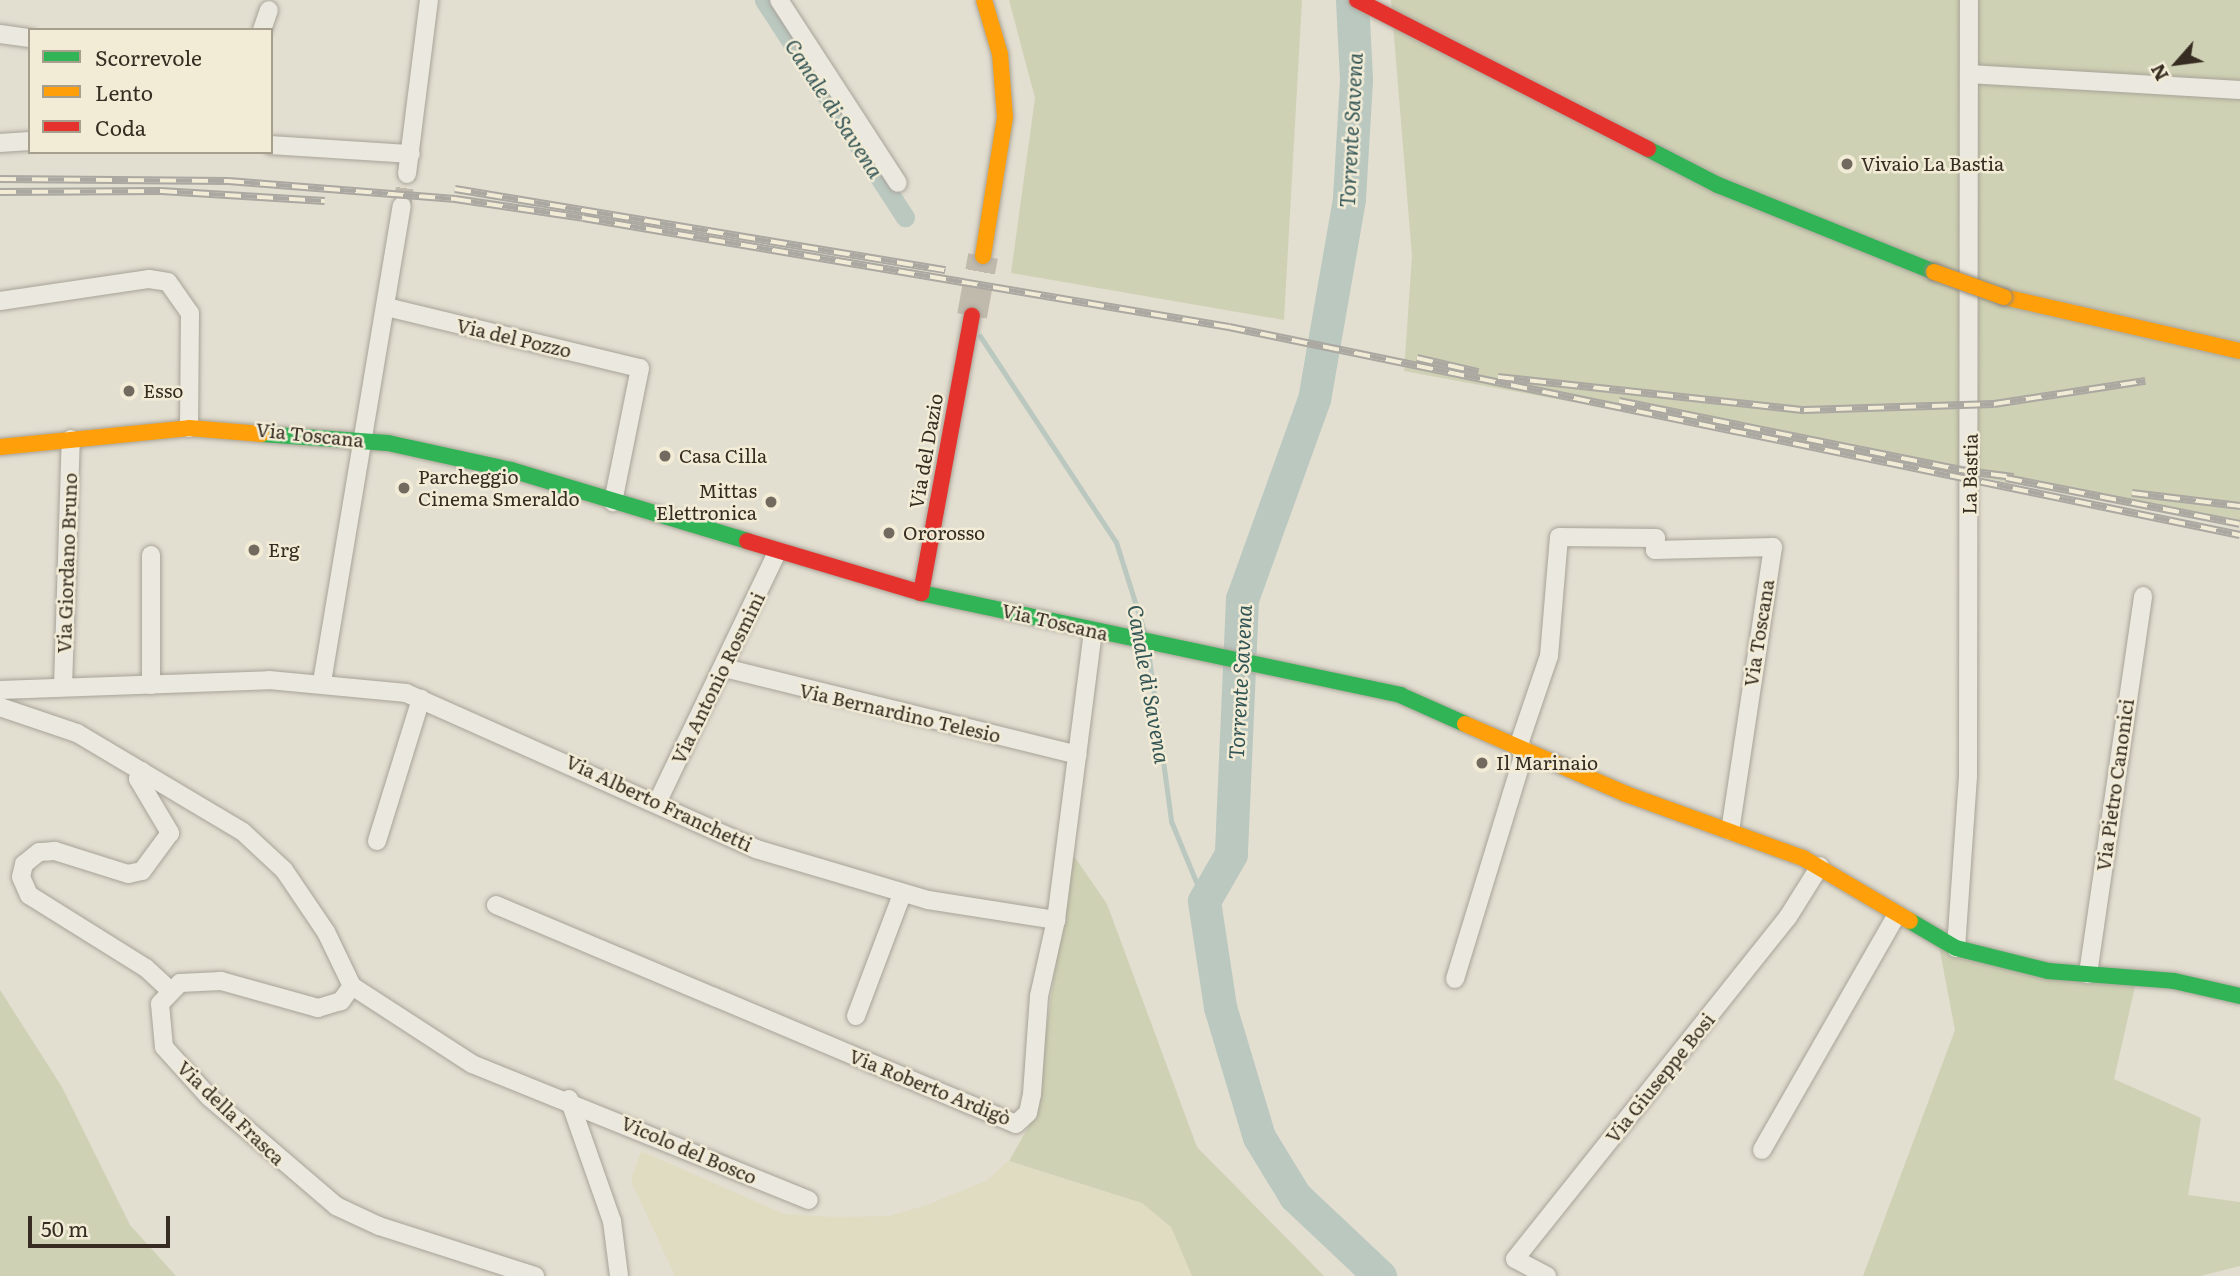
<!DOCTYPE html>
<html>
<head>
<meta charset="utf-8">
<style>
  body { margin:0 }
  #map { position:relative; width:2240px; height:1276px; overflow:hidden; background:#e2ded0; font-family:Literata,serif }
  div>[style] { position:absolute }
  .farmland>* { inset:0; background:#e0dcc2 }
  .green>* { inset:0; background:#cfd1b4 }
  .stream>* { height:5px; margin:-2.5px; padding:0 2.5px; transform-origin:2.5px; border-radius:2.5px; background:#bac8c0 }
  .canal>* { height:19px; margin:-9.5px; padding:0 9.5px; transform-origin:9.5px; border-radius:9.5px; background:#bac8c0 }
  .river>* { height:33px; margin:-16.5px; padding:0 16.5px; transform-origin:16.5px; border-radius:16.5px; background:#bac8c0 }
  .street-tunnel>* { height:18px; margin-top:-9px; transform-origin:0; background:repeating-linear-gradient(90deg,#c0baad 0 18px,transparent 0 27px) }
  .primary-tunnel>* { height:30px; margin-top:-15px; transform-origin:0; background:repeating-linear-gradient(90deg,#c0baad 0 30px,transparent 0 45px) }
  .roads { filter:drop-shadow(0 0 2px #a8a398) drop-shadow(0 0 2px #a8a398) }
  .street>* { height:18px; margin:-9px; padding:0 9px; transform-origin:9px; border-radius:9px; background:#ebe8e0 }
  .fast>* { height:16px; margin:-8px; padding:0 8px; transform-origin:8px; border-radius:8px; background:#30b455 }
  .slow>* { height:16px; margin:-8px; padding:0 8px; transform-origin:8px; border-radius:8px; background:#ff9f0a }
  .jam>* { height:16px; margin:-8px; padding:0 8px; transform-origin:8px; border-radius:8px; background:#e5322d }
  .rail>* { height:8px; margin-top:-4px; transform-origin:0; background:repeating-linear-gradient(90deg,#f2ecd7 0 16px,#aba8a1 0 32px); box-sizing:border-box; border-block:2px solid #aba8a1 }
  .bridges { filter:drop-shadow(0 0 2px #8e897f) drop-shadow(0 0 2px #8e897f) }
  .slow-bridge>* { height:16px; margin:-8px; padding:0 8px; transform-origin:8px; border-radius:8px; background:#ff9f0a }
  .dots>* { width:19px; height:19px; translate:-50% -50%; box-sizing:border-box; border:4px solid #f2ecd7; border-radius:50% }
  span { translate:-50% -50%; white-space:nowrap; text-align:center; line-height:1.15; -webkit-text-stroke:5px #f2ecd7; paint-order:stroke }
  .poi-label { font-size:19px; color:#362c21 }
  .left { translate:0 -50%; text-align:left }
  .right { translate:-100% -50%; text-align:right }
  .street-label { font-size:19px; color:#362c21 }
  .water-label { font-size:21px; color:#325454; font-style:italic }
  .legend { position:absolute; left:28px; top:28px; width:245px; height:126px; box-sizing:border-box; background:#f2ecd7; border:2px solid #a79f8e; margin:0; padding:9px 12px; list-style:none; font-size:21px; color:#362c21 }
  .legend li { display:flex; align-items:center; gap:14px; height:35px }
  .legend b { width:35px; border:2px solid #a79f8e }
  .north { position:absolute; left:2142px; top:28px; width:70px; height:70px; -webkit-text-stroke:5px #f2ecd7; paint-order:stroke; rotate:242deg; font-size:19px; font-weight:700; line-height:28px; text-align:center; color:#362c21 }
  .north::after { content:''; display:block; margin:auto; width:24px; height:32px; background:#362c21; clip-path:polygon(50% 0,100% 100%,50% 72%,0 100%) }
  .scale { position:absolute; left:28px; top:1216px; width:142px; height:32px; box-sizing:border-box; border:4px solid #362c21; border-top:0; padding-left:9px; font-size:21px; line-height:24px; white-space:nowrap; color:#362c21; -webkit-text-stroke:5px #f2ecd7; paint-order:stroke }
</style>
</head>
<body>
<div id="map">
  <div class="farmland">
    <i style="clip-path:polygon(641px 1151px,784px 1214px,836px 1217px,890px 1216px,930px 1204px,988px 1180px,1008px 1161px,1142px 1203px,1171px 1227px,1192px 1276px,675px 1276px,631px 1181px)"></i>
  </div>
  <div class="green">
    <i style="clip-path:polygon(1009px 0,1302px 0,1284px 320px,1011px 273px,1035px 98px)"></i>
    <i style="clip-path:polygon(1391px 0,2240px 0,2240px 525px,1404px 371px,1412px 256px)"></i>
    <i style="clip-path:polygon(1072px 853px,1107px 904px,1197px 1147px,1324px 1276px,1192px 1276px,1171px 1227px,1142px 1203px,1009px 1161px,1029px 1126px,1039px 1079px)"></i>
    <i style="clip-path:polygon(1938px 941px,2137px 978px,2114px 1079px,2201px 1118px,2188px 1195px,2240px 1202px,2240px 1266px,2200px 1276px,1863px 1276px,1955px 1030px)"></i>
    <i style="clip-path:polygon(0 990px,62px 1087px,130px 1225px,176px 1276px,0 1276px)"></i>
  </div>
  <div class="stream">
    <i style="left:980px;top:336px;width:247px;rotate:56.6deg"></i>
    <i style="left:1116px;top:542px;width:96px;rotate:72.5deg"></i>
    <i style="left:1148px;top:650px;width:173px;rotate:82.3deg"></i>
    <i style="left:1171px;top:821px;width:87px;rotate:67.6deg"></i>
  </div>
  <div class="canal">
    <i style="left:764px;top:0;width:259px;rotate:57deg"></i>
  </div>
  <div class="river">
    <i style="left:1352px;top:0;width:80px;rotate:87.1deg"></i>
    <i style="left:1356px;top:80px;width:119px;rotate:93.4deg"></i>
    <i style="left:1349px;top:199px;width:203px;rotate:99.9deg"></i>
    <i style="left:1314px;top:399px;width:213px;rotate:109.8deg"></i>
    <i style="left:1242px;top:599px;width:255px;rotate:92.5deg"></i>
    <i style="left:1231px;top:854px;width:54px;rotate:119.9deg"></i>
    <i style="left:1204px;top:901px;width:107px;rotate:81.4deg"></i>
    <i style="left:1220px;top:1007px;width:136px;rotate:73.3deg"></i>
    <i style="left:1259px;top:1137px;width:69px;rotate:58.6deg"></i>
    <i style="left:1295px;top:1196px;width:117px;rotate:43.3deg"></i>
  </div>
  <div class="street-tunnel">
    <i style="left:402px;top:206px;width:32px;rotate:-81deg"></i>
  </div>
  <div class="primary-tunnel">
    <i style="left:972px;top:316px;width:61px;rotate:-79.6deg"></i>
  </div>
  <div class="roads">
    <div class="street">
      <i style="left:779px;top:0;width:218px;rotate:57deg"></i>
      <i style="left:262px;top:30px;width:21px;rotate:-71deg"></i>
      <i style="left:0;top:34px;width:30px;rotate:8deg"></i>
      <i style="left:1969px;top:74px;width:271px;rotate:3.4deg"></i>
      <i style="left:0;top:143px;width:30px;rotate:-4deg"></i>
      <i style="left:271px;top:145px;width:140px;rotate:3.7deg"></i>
      <i style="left:407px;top:174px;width:175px;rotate:-82.8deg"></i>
      <i style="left:0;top:301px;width:151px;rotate:-8.4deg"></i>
      <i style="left:149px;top:279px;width:19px;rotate:9deg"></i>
      <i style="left:168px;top:282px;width:38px;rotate:55deg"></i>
      <i style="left:190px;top:313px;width:115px;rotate:90.5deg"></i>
      <i style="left:387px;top:307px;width:260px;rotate:13.6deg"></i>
      <i style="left:640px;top:368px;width:137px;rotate:101.4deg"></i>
      <i style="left:151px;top:555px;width:130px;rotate:90deg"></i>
      <i style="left:724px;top:668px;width:364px;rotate:13.8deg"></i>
      <i style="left:322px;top:682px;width:483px;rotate:-80.5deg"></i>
      <i style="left:63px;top:687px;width:248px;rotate:-88.2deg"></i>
      <i style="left:0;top:690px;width:269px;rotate:-2.1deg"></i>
      <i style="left:269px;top:680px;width:138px;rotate:5.4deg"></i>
      <i style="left:406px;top:693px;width:383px;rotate:24deg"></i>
      <i style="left:756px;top:849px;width:179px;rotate:16.5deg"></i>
      <i style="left:928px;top:900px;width:130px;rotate:8.9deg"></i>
      <i style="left:0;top:707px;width:81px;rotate:18.7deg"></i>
      <i style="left:77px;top:733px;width:193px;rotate:30.8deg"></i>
      <i style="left:243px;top:832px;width:56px;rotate:42.8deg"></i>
      <i style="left:284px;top:870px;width:75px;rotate:55.9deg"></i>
      <i style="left:326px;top:932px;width:60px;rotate:64.3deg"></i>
      <i style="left:352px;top:986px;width:143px;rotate:33deg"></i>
      <i style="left:472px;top:1064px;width:363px;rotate:22deg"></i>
      <i style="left:1518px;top:747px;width:96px;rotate:-71.2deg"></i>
      <i style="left:1549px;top:656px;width:119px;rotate:-85.2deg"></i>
      <i style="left:1559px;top:537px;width:97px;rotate:0.6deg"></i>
      <i style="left:1656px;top:538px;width:12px;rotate:95deg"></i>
      <i style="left:1655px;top:550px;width:118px;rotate:-1.5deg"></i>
      <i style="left:1773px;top:547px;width:287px;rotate:98.6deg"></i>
      <i style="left:142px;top:771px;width:9px;rotate:117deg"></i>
      <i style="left:138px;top:779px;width:63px;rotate:59.3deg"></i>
      <i style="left:170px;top:833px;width:47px;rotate:126.4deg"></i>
      <i style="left:142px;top:871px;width:14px;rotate:168deg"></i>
      <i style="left:128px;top:874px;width:77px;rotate:-162.5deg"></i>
      <i style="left:55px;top:851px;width:16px;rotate:176deg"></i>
      <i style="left:39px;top:852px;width:19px;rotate:141deg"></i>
      <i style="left:24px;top:864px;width:13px;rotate:103deg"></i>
      <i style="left:21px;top:877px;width:20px;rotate:66deg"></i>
      <i style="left:29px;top:895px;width:138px;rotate:32deg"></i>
      <i style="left:146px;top:968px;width:34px;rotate:43deg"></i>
      <i style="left:657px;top:803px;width:278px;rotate:-64.4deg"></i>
      <i style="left:377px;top:841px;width:149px;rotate:-72.8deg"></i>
      <i style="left:496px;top:905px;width:564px;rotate:22.84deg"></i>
      <i style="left:1016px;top:1124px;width:16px;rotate:-43deg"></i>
      <i style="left:1028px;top:1113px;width:19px;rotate:-78deg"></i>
      <i style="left:1032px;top:1094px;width:98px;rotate:-85.9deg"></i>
      <i style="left:1039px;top:996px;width:78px;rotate:-77.4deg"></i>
      <i style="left:1056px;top:920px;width:291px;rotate:-82.7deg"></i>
      <i style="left:1956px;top:948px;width:172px;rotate:-86deg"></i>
      <i style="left:1968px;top:776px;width:776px;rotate:-89.93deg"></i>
      <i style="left:2088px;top:974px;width:382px;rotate:-81.7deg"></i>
      <i style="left:1455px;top:979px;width:239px;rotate:-73deg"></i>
      <i style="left:352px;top:986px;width:19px;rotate:126deg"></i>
      <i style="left:341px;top:1001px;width:24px;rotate:163deg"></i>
      <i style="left:318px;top:1008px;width:101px;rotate:-164.4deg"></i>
      <i style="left:221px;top:981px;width:41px;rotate:177.2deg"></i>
      <i style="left:180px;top:983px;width:29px;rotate:134deg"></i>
      <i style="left:160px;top:1004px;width:43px;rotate:84.7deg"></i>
      <i style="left:164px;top:1047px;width:67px;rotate:48deg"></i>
      <i style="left:209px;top:1097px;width:167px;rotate:40.6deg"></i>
      <i style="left:336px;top:1206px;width:47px;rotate:24.9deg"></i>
      <i style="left:379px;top:1226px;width:164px;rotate:17.8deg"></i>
      <i style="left:856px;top:1016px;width:130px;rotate:-69.3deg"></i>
      <i style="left:569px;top:1099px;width:129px;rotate:70.6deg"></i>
      <i style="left:612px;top:1221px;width:55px;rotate:82.7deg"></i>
      <i style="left:1762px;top:1150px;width:270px;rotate:-60.2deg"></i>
      <i style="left:1547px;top:1276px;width:36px;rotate:-152deg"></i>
      <i style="left:1515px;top:1259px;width:438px;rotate:-51.4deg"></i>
      <i style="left:1788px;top:917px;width:60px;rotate:-57.9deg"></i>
    </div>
    <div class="fast">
      <i style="left:1648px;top:149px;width:79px;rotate:27.2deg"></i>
      <i style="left:1718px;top:185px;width:233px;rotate:21.9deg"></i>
      <i style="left:262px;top:434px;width:126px;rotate:4.1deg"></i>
      <i style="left:388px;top:443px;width:126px;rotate:12.4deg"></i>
      <i style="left:511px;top:470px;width:246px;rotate:16.7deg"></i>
      <i style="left:921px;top:593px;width:490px;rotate:12deg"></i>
      <i style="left:1400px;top:695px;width:71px;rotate:24deg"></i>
      <i style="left:1910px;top:921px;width:53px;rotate:30.4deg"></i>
      <i style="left:1956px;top:948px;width:95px;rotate:14deg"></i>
      <i style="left:2048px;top:971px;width:126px;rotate:4.5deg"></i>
      <i style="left:2174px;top:981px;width:68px;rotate:12.8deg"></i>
    </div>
    <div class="slow">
      <i style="left:983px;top:256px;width:141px;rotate:-81deg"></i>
      <i style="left:1005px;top:117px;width:63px;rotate:-94.5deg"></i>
      <i style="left:1000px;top:54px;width:56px;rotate:-106.5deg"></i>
      <i style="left:2004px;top:297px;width:242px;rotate:12.9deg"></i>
      <i style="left:0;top:447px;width:190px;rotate:-5.7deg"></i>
      <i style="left:189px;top:428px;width:73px;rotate:4.7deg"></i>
      <i style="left:1465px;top:724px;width:176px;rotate:23.5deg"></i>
      <i style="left:1626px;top:794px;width:188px;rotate:19.9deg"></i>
      <i style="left:1803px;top:858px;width:124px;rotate:30.5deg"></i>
    </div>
    <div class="jam">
      <i style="left:1357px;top:0;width:327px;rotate:27.1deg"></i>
      <i style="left:747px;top:541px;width:182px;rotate:16.6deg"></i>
      <i style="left:921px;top:593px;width:282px;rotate:-79.6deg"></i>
    </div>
  </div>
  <div class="rail">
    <i style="left:0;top:179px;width:228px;rotate:0.5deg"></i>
    <i style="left:228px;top:181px;width:228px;rotate:4.5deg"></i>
    <i style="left:455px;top:199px;width:129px;rotate:8.4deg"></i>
    <i style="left:583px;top:218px;width:655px;rotate:9.58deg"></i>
    <i style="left:1229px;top:327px;width:1032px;rotate:11.63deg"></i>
    <i style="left:455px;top:189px;width:497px;rotate:9.4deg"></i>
    <i style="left:0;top:192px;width:161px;rotate:-0.4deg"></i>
    <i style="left:161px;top:191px;width:164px;rotate:3.5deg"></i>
    <i style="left:1417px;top:358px;width:63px;rotate:12.9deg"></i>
    <i style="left:1498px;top:377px;width:308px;rotate:6.2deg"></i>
    <i style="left:1804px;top:410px;width:190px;rotate:-1.8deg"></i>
    <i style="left:1994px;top:404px;width:153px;rotate:-8.7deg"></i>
    <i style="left:1619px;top:401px;width:353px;rotate:11.4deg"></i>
    <i style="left:1959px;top:470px;width:55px;rotate:7.3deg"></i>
    <i style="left:2006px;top:478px;width:238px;rotate:11.1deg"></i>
    <i style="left:2132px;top:493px;width:109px;rotate:6.9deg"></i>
  </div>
  <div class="bridges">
    <div class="slow-bridge">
      <i style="left:1934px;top:272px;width:74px;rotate:19.7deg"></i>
    </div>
  </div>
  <div class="dots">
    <i style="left:1847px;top:164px;background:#726a5e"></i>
    <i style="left:129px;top:391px;background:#726a5e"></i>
    <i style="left:665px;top:456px;background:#726a5e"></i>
    <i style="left:404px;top:488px;background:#726a5e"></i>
    <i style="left:771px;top:502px;background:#726a5e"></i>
    <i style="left:889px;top:533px;background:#726a5e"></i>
    <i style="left:254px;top:550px;background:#726a5e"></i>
    <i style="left:1482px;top:763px;background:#726a5e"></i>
  </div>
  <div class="poi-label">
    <span class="left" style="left:1861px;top:164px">Vivaio La Bastia</span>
    <span class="left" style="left:143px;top:391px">Esso</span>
    <span class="left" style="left:679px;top:456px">Casa Cilla</span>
    <span class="left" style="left:418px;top:488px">Parcheggio<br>Cinema Smeraldo</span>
    <span class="right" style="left:757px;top:502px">Mittas<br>Elettronica</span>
    <span class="left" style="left:903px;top:533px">Ororosso</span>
    <span class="left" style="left:268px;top:550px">Erg</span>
    <span class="left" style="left:1496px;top:763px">Il Marinaio</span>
  </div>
  <div class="street-label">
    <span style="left:514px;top:338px;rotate:13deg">Via del Pozzo</span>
    <span style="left:310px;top:435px;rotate:6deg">Via Toscana</span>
    <span style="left:926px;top:451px;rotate:-80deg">Via del Dazio</span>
    <span style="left:1970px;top:474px;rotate:-89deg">La Bastia</span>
    <span style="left:67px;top:563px;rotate:-88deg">Via Giordano Bruno</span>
    <span style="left:1055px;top:622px;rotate:13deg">Via Toscana</span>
    <span style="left:1759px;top:633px;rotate:-81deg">Via Toscana</span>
    <span style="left:718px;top:678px;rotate:-64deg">Via Antonio Rosmini</span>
    <span style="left:900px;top:713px;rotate:13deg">Via Bernardino Telesio</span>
    <span style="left:2115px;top:785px;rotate:-82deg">Via Pietro Canonici</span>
    <span style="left:659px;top:803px;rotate:25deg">Via Alberto Franchetti</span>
    <span style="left:1660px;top:1078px;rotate:-51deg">Via Giuseppe Bosi</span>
    <span style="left:930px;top:1087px;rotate:22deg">Via Roberto Ardigò</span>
    <span style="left:231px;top:1113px;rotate:44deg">Via della Frasca</span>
    <span style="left:689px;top:1150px;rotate:23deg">Vicolo del Bosco</span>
  </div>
  <div class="water-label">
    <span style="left:835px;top:108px;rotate:57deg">Canale di Savena</span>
    <span style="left:1350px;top:130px;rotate:-87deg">Torrente Savena</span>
    <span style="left:1239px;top:682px;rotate:-87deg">Torrente Savena</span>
    <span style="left:1150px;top:684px;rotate:80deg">Canale di Savena</span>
  </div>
  <ul class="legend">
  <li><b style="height:9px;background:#30b455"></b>Scorrevole</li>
  <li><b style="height:9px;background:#ff9f0a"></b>Lento</li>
  <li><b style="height:9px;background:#e5322d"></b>Coda</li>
  </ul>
  <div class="north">N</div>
  <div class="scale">50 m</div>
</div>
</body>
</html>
